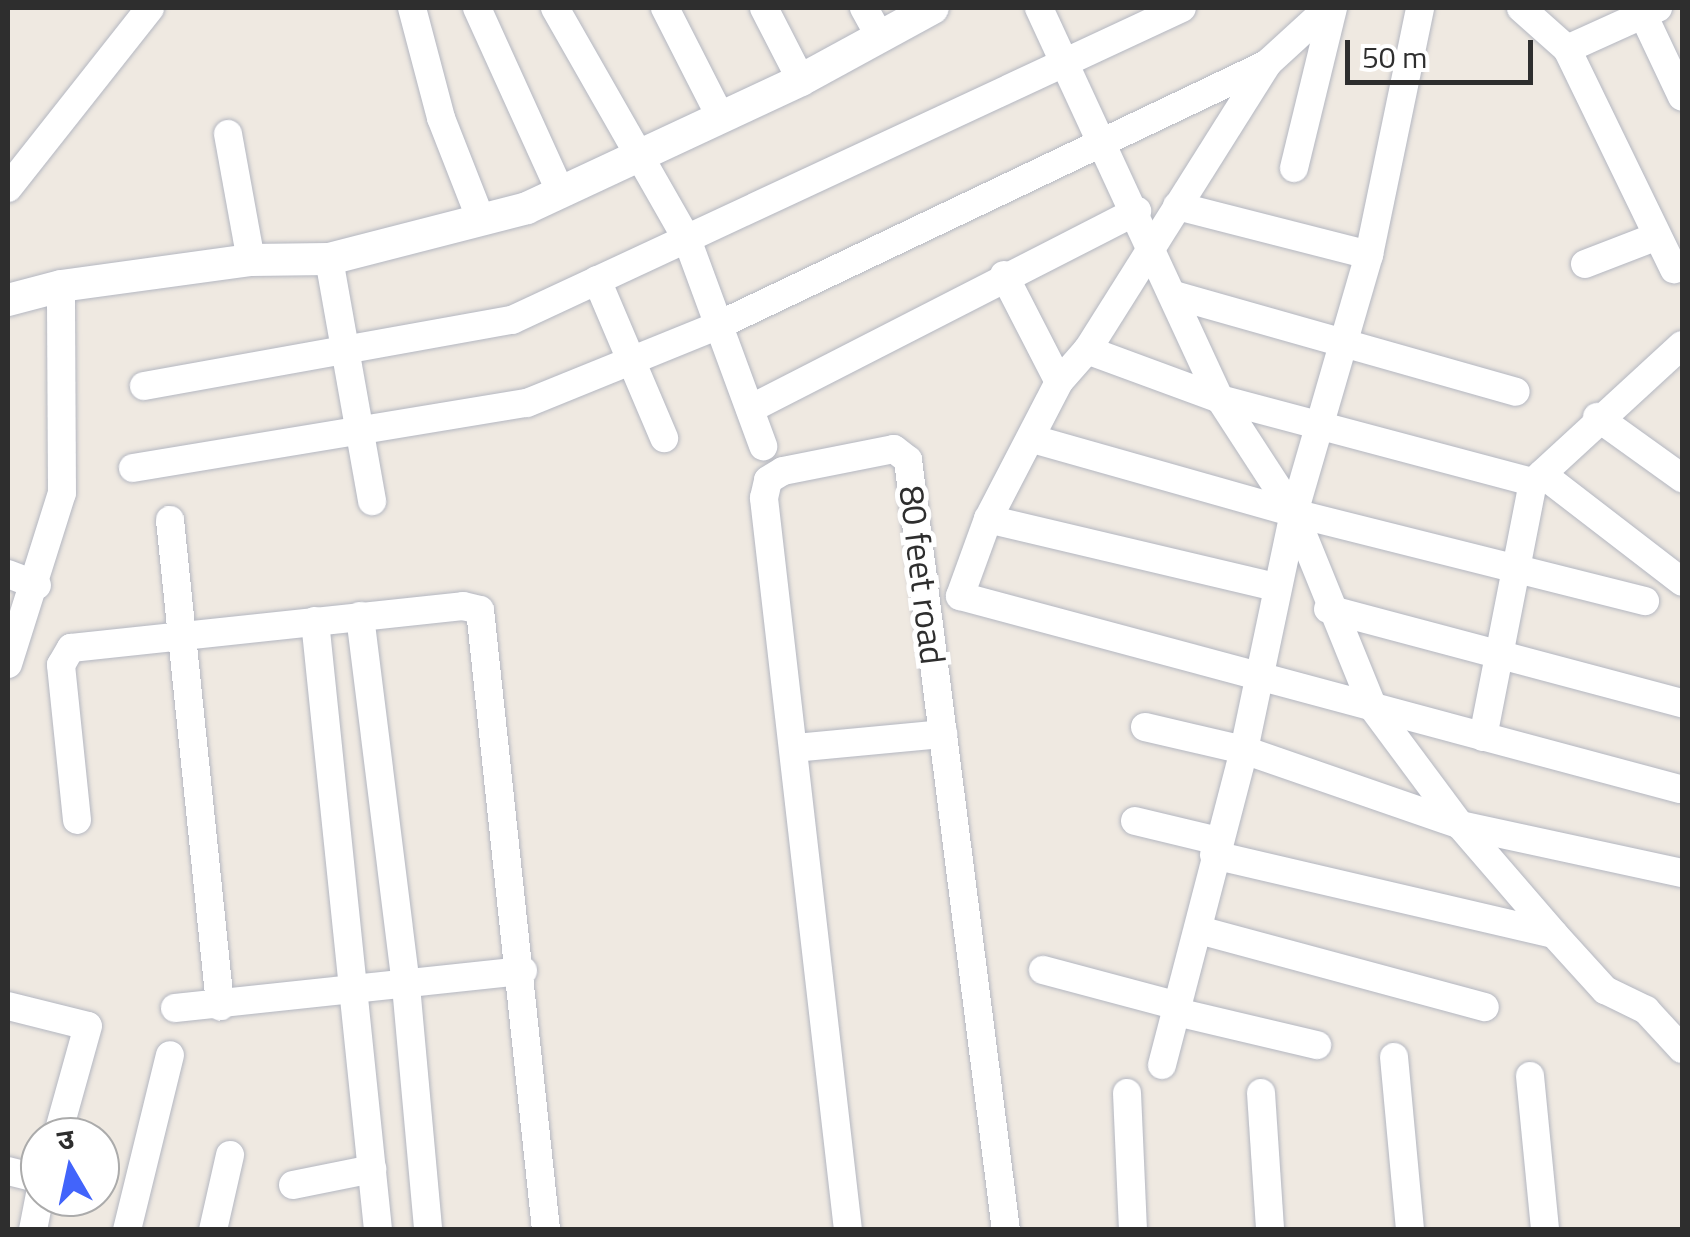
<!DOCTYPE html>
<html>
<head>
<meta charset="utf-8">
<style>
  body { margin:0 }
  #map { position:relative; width:1690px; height:1237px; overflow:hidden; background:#efe9e1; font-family:"Titillium Web","Noto Sans Devanagari",sans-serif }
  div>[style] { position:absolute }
  .roads { filter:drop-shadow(0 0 2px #b4b7c1) drop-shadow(0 0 2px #b4b7c1) }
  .minor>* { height:28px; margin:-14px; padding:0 14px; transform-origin:14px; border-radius:14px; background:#fff }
  .tertiary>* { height:32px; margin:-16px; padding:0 16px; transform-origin:16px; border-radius:16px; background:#fff }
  span { translate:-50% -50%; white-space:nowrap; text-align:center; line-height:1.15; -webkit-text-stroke:10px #fff; paint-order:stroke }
  .street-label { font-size:35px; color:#2e2e2e }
  .frame { position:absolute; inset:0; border:10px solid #2e2e2e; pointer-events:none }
  .north { position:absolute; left:20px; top:1117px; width:100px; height:100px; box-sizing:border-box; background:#fff; border:2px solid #ababab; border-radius:50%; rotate:351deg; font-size:28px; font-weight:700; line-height:40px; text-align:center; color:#2e2e2e }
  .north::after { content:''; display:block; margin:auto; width:35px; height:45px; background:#4264fb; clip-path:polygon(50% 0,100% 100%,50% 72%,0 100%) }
  .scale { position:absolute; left:1345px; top:40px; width:188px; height:45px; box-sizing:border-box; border:5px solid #2e2e2e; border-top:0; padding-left:12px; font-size:30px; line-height:35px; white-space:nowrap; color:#2e2e2e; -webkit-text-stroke:8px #fff; paint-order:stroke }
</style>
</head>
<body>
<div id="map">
  <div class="roads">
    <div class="minor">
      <i style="left:412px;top:8px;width:114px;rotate:75.2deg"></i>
      <i style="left:441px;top:118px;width:110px;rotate:68.6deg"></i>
      <i style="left:477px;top:8px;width:201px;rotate:65.6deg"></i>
      <i style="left:555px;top:8px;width:266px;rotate:60.3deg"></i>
      <i style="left:687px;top:239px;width:221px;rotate:69.8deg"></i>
      <i style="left:665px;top:8px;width:121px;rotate:63deg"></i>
      <i style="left:764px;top:8px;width:81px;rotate:62.8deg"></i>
      <i style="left:864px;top:8px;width:29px;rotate:61deg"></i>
      <i style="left:1039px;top:8px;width:431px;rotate:65.2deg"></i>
      <i style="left:1220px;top:399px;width:136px;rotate:57deg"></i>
      <i style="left:1294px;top:513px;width:210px;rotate:67.9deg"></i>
      <i style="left:1373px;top:708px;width:146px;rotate:53.4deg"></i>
      <i style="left:1460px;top:825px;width:144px;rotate:49.2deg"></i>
      <i style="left:1554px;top:934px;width:76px;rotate:47.7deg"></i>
      <i style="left:1605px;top:990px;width:46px;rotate:26deg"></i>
      <i style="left:1646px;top:1010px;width:53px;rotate:47.3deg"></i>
      <i style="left:1328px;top:8px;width:81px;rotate:137.5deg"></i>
      <i style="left:1268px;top:63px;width:339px;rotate:122.2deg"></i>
      <i style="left:1087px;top:350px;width:43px;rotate:131.2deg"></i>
      <i style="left:1059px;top:382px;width:154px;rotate:117.4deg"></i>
      <i style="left:988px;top:519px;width:82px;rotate:110deg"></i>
      <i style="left:960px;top:596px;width:745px;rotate:15.01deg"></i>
      <i style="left:1521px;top:8px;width:62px;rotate:41.7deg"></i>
      <i style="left:1567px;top:49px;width:245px;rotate:64.1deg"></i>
      <i style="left:1640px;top:8px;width:98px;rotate:64.7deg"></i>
      <i style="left:1567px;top:49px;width:100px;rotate:-24.3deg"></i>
      <i style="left:228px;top:134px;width:128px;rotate:79.7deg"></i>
      <i style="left:1294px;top:168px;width:165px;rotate:-76.3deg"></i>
      <i style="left:8px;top:188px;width:229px;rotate:-51.7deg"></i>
      <i style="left:1177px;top:206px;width:198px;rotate:14.3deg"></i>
      <i style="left:329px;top:259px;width:246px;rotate:79.9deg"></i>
      <i style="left:1585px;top:264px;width:75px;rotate:-21.1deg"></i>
      <i style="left:1004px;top:275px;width:120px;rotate:62.8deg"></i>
      <i style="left:597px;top:280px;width:172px;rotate:67deg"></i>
      <i style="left:1174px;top:295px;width:355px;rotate:15.8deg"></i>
      <i style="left:1087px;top:350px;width:142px;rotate:20.2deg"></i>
      <i style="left:1220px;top:399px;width:324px;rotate:14.9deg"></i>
      <i style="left:144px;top:386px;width:374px;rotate:-10.2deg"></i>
      <i style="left:512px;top:320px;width:739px;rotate:-24.97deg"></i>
      <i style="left:750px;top:409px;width:435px;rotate:-27.1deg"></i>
      <i style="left:1597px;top:417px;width:105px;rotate:35.7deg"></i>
      <i style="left:1033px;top:439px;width:271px;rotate:15.8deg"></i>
      <i style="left:1294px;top:513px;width:362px;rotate:14.1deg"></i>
      <i style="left:133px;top:468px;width:399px;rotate:-9.4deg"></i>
      <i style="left:527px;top:403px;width:207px;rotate:-22.1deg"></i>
      <i style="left:719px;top:325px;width:607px;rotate:-25.47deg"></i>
      <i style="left:1542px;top:474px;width:177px;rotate:37.6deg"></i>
      <i style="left:988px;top:519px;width:295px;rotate:13.3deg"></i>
      <i style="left:170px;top:520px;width:489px;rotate:84.1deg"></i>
      <i style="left:8px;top:574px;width:31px;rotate:21deg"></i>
      <i style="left:1328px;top:609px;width:366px;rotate:14.9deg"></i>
      <i style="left:360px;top:616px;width:373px;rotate:82.9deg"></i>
      <i style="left:406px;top:986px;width:245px;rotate:84.8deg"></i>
      <i style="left:315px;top:621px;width:612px;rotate:84.09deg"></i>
      <i style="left:8px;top:664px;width:179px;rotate:-72.5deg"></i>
      <i style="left:62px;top:493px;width:207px;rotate:-90.3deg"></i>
      <i style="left:1145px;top:727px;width:102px;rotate:13.1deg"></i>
      <i style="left:1244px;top:750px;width:229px;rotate:19.1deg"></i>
      <i style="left:1460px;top:825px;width:227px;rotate:12.2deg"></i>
      <i style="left:1483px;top:737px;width:260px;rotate:-78.9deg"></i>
      <i style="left:1533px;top:482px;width:202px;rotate:-42.6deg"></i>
      <i style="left:794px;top:748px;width:150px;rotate:-5.4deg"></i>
      <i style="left:77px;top:820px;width:156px;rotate:-95.9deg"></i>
      <i style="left:61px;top:665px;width:20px;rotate:-60deg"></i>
      <i style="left:71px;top:648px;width:394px;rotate:-6.1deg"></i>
      <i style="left:463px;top:606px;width:17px;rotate:13deg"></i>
      <i style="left:480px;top:610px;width:624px;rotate:83.92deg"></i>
      <i style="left:1135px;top:821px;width:85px;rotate:13.5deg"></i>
      <i style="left:1214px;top:855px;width:349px;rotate:13.1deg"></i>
      <i style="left:1199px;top:930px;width:296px;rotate:15.1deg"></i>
      <i style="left:1043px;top:970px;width:140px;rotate:14.9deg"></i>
      <i style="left:8px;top:1006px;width:82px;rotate:14deg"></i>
      <i style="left:88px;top:1026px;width:115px;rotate:105.6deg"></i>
      <i style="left:175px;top:1008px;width:350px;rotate:-6.1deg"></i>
      <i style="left:1177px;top:1012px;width:144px;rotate:13.3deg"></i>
      <i style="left:1394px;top:1057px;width:174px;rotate:84.7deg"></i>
      <i style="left:1162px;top:1065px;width:325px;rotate:-75.4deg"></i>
      <i style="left:1244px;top:750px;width:242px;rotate:-78.1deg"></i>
      <i style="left:1294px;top:513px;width:269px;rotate:-73.8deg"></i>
      <i style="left:1369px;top:255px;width:252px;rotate:-78.3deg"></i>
      <i style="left:1530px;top:1076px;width:155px;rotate:84.4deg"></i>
      <i style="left:1127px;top:1093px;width:137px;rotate:87.5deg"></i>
      <i style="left:1261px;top:1093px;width:137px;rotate:86.2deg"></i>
      <i style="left:8px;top:1171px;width:33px;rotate:14deg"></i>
      <i style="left:293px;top:1185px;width:81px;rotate:-11.4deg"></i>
      <i style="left:33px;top:1230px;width:37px;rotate:-79deg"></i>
      <i style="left:127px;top:1230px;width:180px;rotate:-76.2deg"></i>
      <i style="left:213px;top:1230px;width:77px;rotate:-77.2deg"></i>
      <i style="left:848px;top:1230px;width:737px;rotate:-96.55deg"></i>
      <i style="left:764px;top:498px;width:18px;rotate:-77deg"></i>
      <i style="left:768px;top:480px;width:17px;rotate:-31deg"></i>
      <i style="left:783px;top:471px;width:113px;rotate:-11.2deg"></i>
      <i style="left:894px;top:449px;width:18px;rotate:38deg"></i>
      <i style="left:908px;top:460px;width:776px;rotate:82.75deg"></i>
    </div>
    <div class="tertiary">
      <i style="left:8px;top:300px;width:55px;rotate:-14.8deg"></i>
      <i style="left:61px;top:286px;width:192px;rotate:-7.8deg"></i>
      <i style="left:251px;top:260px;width:78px;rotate:-0.7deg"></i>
      <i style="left:329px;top:259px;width:204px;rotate:-14.4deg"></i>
      <i style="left:527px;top:208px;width:302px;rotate:-25deg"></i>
      <i style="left:801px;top:80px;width:150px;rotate:-28.6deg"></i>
    </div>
  </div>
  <div class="street-label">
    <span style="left:923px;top:575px;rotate:83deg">80 feet road</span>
  </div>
  <div class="frame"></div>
  <div class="north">उ</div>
  <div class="scale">50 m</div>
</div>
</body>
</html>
